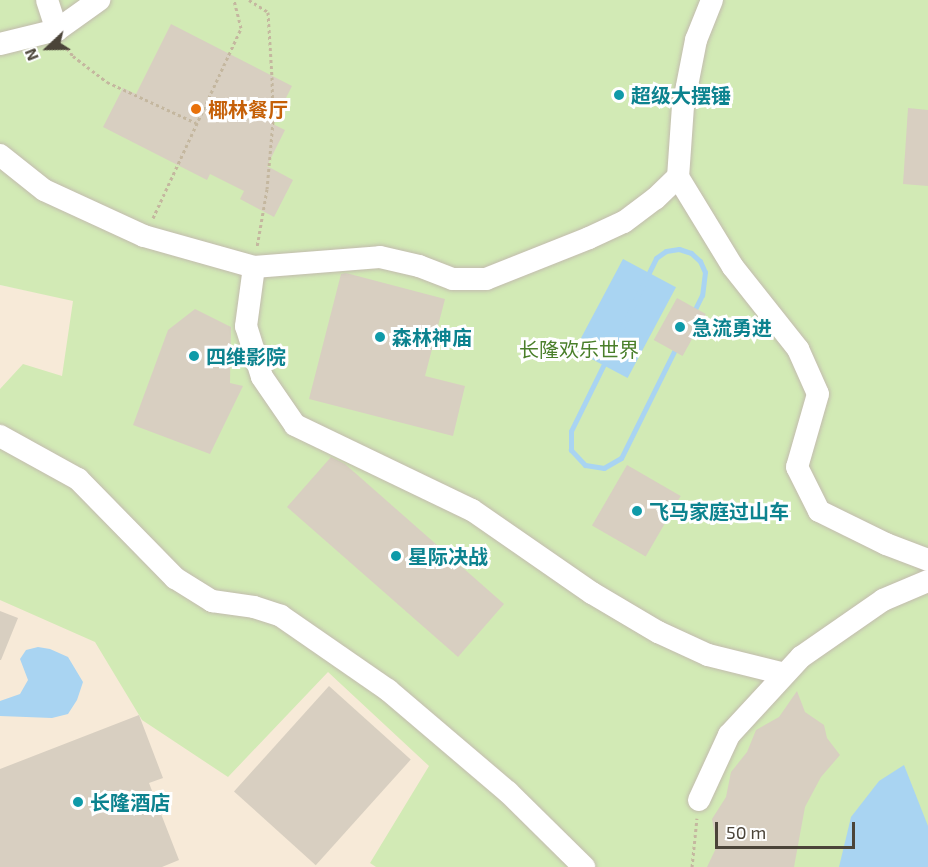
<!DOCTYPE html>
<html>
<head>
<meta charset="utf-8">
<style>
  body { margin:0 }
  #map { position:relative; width:928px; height:867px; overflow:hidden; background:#f6f3ec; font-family:"Exo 2","Noto Sans SC",sans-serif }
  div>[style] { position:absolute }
  .commercial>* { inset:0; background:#f7ead8 }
  .green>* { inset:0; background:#d2eab5 }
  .water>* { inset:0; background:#a9d4f2; transform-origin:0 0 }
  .stream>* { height:5px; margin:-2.5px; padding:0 2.5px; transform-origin:2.5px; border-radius:2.5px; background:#a9d4f2 }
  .building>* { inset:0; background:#d8cfc1; transform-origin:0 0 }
  .path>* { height:3px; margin-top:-1.5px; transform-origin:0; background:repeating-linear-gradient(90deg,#c4b79f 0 3px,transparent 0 6px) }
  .roads { filter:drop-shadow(0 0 2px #c2bbae) drop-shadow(0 0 2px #c2bbae) }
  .minor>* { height:22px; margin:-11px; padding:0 11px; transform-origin:11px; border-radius:11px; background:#fff }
  .dots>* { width:16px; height:16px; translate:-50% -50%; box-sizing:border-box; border:3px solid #fff; border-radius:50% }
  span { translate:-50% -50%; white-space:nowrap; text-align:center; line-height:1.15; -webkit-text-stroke:6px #fff; paint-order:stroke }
  .culture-label { font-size:20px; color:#0d838f; font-weight:700 }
  .left { translate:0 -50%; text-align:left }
  .food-label { font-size:20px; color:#c56008; font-weight:700 }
  .park-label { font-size:20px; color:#4a7f2a }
  .north { position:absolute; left:18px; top:18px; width:60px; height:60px; -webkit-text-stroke:4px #fff; paint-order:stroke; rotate:248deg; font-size:16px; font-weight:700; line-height:24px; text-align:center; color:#4b4439 }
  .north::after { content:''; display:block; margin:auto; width:21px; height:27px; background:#4b4439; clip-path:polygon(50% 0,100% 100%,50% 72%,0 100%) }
  .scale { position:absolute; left:715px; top:822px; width:140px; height:27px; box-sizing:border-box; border:3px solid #4b4439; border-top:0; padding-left:8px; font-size:18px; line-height:21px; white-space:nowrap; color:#4b4439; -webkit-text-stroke:4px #fff; paint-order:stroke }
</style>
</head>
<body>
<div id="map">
  <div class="commercial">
    <i style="clip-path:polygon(0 285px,73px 300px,634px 867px,0 867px)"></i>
  </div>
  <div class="green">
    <i style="clip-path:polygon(0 0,928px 0,928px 867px,376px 867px,370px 863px,429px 766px,328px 672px,228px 777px,142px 720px,95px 642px,0 600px,0 389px,23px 364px,62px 376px,73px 301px,0 285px)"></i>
  </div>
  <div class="water">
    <i style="left:623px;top:259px;width:60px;height:103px;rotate:28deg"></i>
    <i style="clip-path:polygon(38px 647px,50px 649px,68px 657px,83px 682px,77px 700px,68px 714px,52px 718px,0 716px,0 701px,20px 694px,28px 680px,20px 659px,26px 650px)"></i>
    <i style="clip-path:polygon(904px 765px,928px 826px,928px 867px,839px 867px,851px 817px,879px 781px)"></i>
  </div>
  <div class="stream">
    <i style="left:679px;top:249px;width:13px;rotate:18deg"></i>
    <i style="left:691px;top:253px;width:12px;rotate:42deg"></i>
    <i style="left:700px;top:261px;width:12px;rotate:66deg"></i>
    <i style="left:705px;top:272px;width:23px;rotate:97deg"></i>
    <i style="left:702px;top:295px;width:182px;rotate:116.4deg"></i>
    <i style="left:621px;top:458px;width:20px;rotate:150deg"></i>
    <i style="left:604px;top:468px;width:19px;rotate:-171deg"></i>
    <i style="left:585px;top:465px;width:21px;rotate:-133deg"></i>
    <i style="left:571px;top:450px;width:19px;rotate:-90deg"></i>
    <i style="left:571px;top:431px;width:193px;rotate:-63.8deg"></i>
    <i style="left:656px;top:258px;width:12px;rotate:-35deg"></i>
    <i style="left:666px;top:251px;width:13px;rotate:-9deg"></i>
  </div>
  <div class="building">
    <i style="clip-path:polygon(171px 24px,292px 86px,273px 124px,285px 130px,267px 166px,293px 180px,274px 217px,240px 199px,244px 191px,210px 174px,207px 180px,103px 127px,123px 88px,136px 94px)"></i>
    <i style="clip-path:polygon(908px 108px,928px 110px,928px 186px,903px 184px)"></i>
    <i style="clip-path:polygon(346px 273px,445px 299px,425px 376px,465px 386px,453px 436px,309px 399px,341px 274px)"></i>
    <i style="left:677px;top:298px;width:33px;height:48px;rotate:29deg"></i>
    <i style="clip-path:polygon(195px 309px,231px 327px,230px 383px,243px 386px,210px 454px,133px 425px,168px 330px)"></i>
    <i style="clip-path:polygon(331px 457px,345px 464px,504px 604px,458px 657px,287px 507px)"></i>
    <i style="left:627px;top:465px;width:62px;height:70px;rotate:30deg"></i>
    <i style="clip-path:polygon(0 611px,18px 618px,1px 660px,0 660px)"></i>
    <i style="left:329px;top:686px;width:110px;height:142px;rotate:42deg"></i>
    <i style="clip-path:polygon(797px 691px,805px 712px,824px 725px,827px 738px,840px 755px,821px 777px,805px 807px,794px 867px,707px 867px,717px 846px,712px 819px,726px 797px,731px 772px,747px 752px,756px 730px,779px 717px)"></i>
    <i style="clip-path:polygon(139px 715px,163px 778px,149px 783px,179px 860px,162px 867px,0 867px,0 769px)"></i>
  </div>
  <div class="path">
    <i style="left:249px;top:0;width:22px;rotate:32deg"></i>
    <i style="left:268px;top:12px;width:65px;rotate:86.5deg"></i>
    <i style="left:272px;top:77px;width:44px;rotate:88.7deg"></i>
    <i style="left:273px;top:121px;width:68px;rotate:95deg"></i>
    <i style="left:267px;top:189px;width:59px;rotate:99.8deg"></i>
    <i style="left:67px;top:48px;width:10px;rotate:53deg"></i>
    <i style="left:73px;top:56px;width:43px;rotate:37.4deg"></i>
    <i style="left:107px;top:82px;width:98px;rotate:24.7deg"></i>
    <i style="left:153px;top:218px;width:209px;rotate:-65.1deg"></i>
    <i style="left:241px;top:28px;width:29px;rotate:-104deg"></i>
    <i style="left:692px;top:867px;width:49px;rotate:-84.2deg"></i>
  </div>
  <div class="roads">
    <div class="minor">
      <i style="left:47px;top:0;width:32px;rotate:72deg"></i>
      <i style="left:712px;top:0;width:43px;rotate:111.8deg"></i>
      <i style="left:696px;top:40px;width:67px;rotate:101.1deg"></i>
      <i style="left:683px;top:106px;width:71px;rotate:94deg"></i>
      <i style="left:678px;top:177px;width:105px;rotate:58.6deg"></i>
      <i style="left:733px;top:267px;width:105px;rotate:51.6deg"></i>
      <i style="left:798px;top:349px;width:49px;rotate:66deg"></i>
      <i style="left:818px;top:394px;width:76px;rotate:106deg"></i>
      <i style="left:797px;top:467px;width:49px;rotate:63.4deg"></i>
      <i style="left:819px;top:511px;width:75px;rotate:26.2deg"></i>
      <i style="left:886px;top:544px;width:45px;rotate:20.9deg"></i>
      <i style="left:0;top:44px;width:59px;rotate:-13.8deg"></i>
      <i style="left:57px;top:30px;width:52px;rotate:-35.5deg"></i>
      <i style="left:0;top:155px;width:56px;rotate:38.5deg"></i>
      <i style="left:44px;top:190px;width:110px;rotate:24.7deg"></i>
      <i style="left:144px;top:236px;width:114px;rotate:15.7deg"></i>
      <i style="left:254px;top:267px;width:126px;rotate:-4.5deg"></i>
      <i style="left:380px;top:257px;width:40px;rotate:13deg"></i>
      <i style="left:419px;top:266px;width:36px;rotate:21deg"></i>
      <i style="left:453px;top:279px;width:33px"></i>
      <i style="left:486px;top:279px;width:111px;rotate:-21.7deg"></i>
      <i style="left:589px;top:238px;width:38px;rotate:-25deg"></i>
      <i style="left:624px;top:222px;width:39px;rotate:-37deg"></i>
      <i style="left:655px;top:199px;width:32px;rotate:-44deg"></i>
      <i style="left:254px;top:267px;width:60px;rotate:97.7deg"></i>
      <i style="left:246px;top:326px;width:53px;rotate:72.6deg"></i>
      <i style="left:262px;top:377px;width:58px;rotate:55.5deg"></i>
      <i style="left:295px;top:425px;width:196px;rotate:25.7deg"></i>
      <i style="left:472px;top:510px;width:146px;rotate:34.7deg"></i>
      <i style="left:592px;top:593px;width:77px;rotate:30.6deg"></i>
      <i style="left:658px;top:632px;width:55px;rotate:24.7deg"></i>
      <i style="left:708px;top:655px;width:79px;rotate:13.9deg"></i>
      <i style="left:0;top:436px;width:89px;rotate:28.9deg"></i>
      <i style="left:78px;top:479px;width:139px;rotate:45.6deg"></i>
      <i style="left:175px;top:578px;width:44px;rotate:31.9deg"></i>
      <i style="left:212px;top:601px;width:42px;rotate:8.1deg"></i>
      <i style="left:254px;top:607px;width:28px;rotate:18deg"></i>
      <i style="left:281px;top:616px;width:130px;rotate:34.7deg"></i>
      <i style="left:388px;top:690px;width:157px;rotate:40.4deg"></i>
      <i style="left:508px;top:792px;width:107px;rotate:44.6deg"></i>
      <i style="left:699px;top:800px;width:72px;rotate:-65.2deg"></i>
      <i style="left:729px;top:735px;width:106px;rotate:-47.3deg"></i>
      <i style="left:801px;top:657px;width:100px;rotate:-34.8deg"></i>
      <i style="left:883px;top:600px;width:49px;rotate:-22.9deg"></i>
    </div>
  </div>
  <div class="dots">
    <i style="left:619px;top:95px;background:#0f9aa8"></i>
    <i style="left:196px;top:109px;background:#e8710a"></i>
    <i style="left:680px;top:327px;background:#0f9aa8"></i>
    <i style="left:380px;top:337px;background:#0f9aa8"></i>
    <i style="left:194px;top:356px;background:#0f9aa8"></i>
    <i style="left:637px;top:511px;background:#0f9aa8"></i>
    <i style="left:396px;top:556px;background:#0f9aa8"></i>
    <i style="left:78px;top:802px;background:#0f9aa8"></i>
  </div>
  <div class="culture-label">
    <span class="left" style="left:631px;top:95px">超级大摆锤</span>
    <span class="left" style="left:692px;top:327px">急流勇进</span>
    <span class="left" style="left:392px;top:337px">森林神庙</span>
    <span class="left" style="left:206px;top:356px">四维影院</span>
    <span class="left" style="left:649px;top:511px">飞马家庭过山车</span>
    <span class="left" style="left:408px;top:556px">星际决战</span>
    <span class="left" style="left:90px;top:802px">长隆酒店</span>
  </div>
  <div class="food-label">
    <span class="left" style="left:208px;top:109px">椰林餐厅</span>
  </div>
  <div class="park-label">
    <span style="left:579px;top:349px">长隆欢乐世界</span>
  </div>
  <div class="north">N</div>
  <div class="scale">50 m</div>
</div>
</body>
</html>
